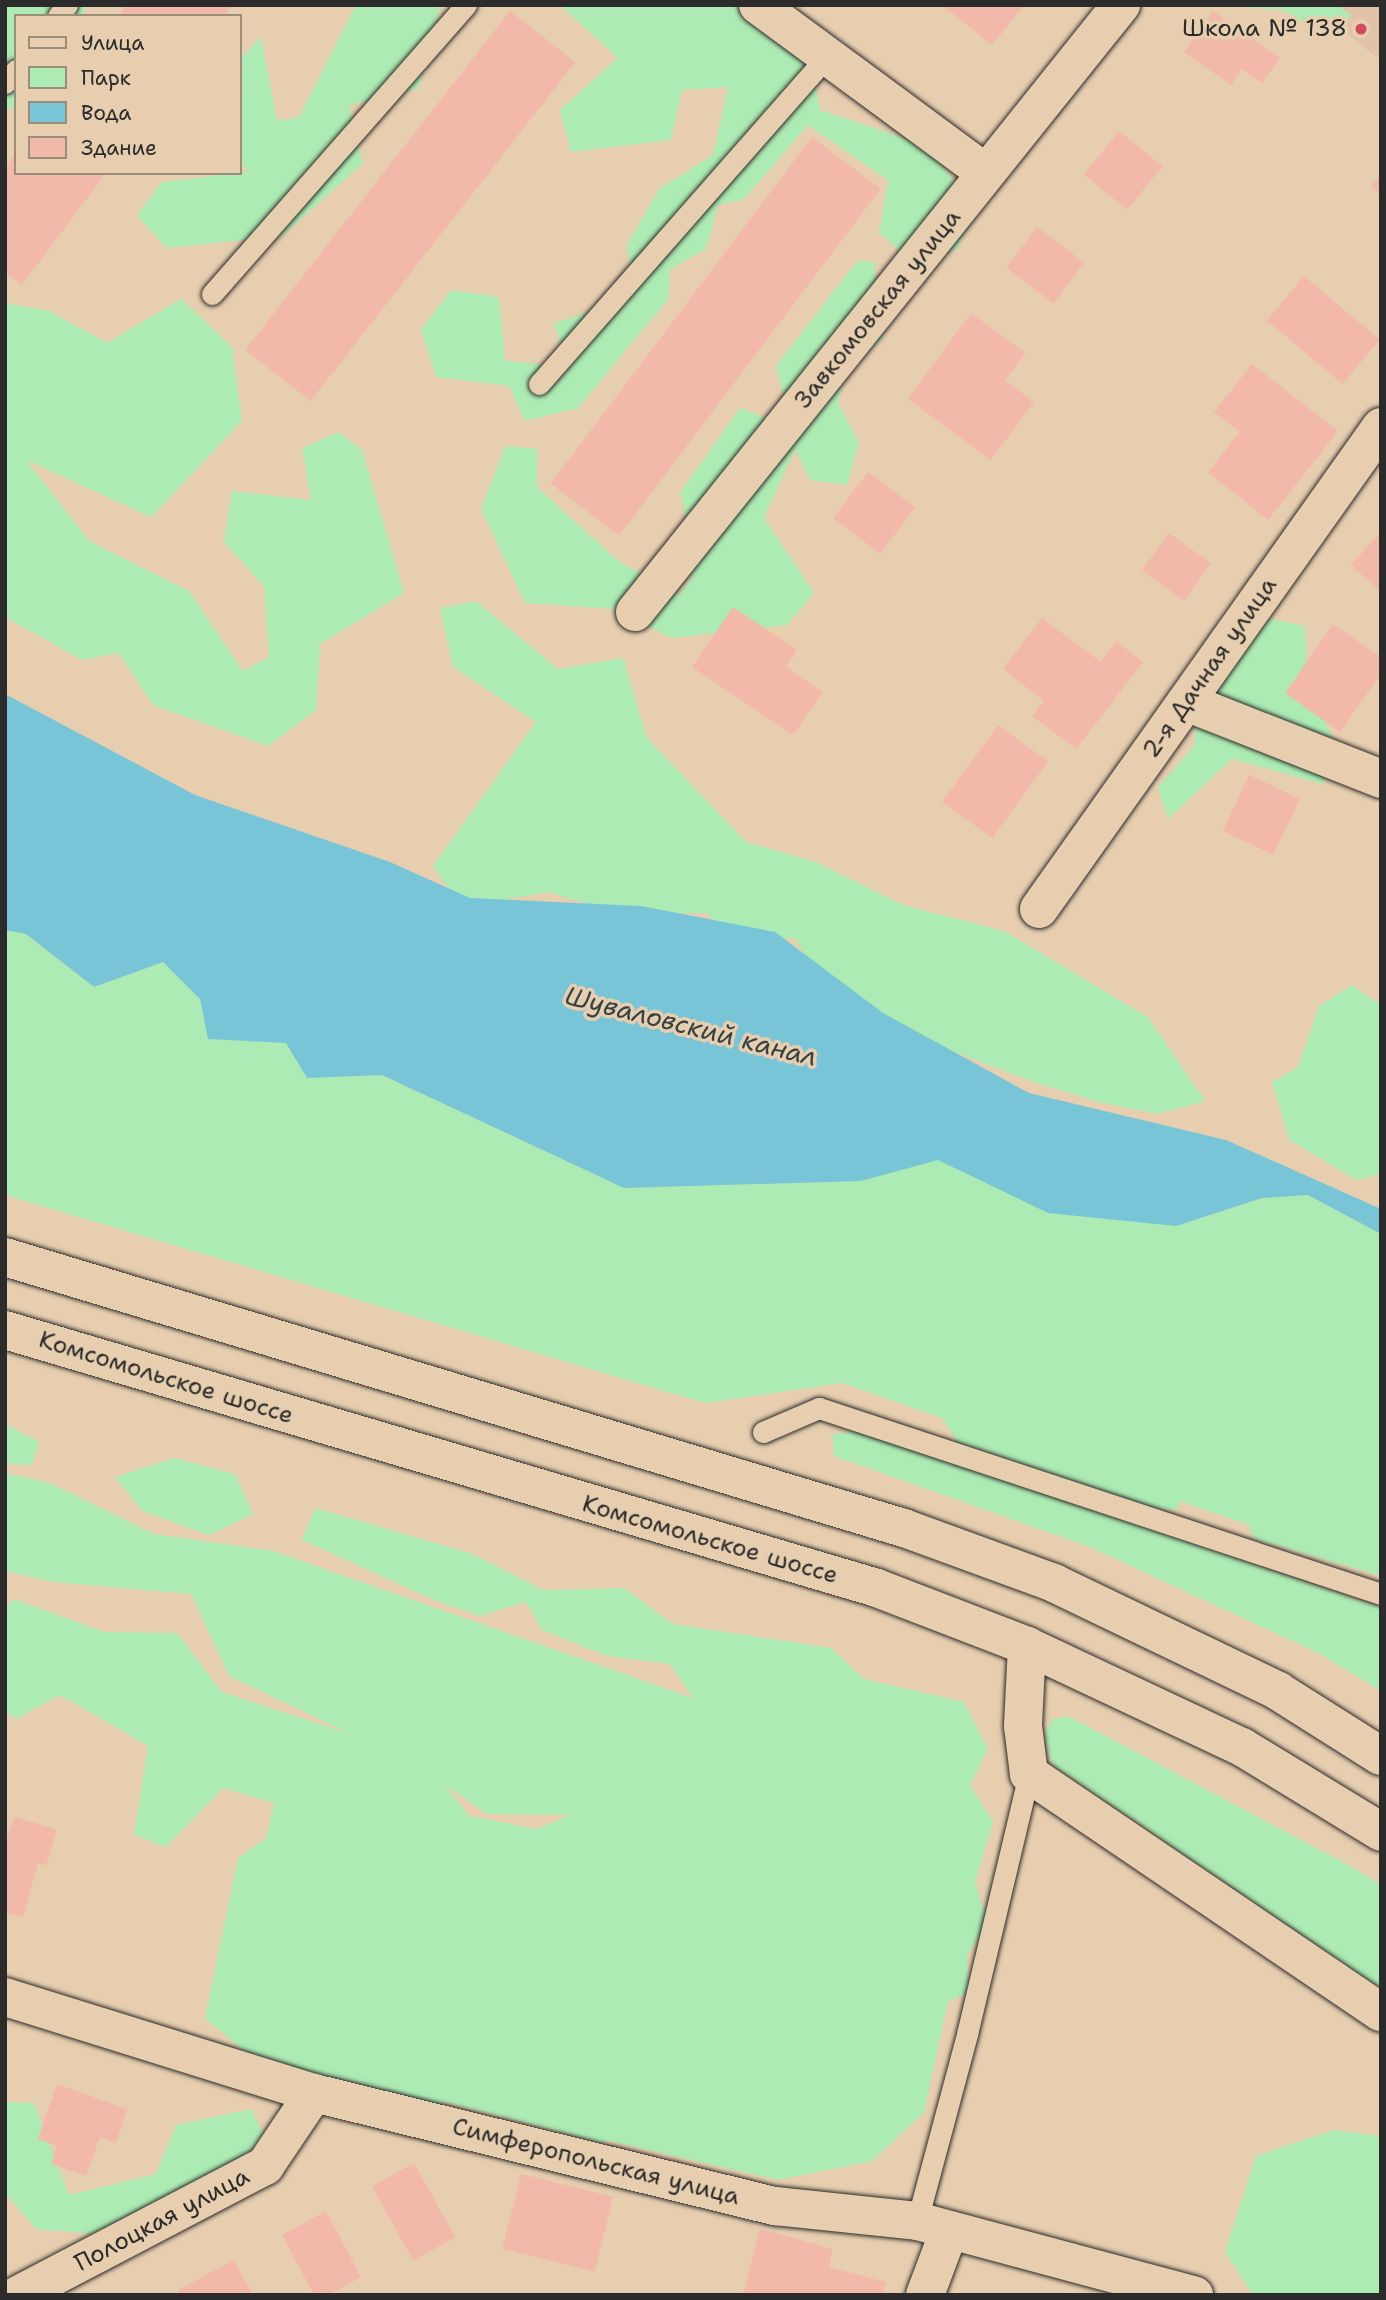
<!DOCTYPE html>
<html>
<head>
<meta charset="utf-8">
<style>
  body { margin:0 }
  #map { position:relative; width:1386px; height:2300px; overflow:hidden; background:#e6ceaf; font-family:"Shantell Sans",sans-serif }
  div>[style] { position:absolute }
  .built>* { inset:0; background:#e2c2a9 }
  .green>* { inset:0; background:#acebb3 }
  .water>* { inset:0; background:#79c5d8 }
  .building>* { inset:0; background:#f2b9ab; transform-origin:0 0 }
  .roads { filter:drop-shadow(0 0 2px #2b2b2b) drop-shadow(0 0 2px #2b2b2b) }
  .service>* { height:21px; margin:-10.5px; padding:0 10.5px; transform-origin:10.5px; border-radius:10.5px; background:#e6ceaf }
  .minor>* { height:38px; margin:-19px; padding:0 19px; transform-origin:19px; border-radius:19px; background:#e6ceaf }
  .primary>* { height:38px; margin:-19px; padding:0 19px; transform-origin:19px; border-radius:19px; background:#e6ceaf }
  .dots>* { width:19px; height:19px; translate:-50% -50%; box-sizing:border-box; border:4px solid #e6ceaf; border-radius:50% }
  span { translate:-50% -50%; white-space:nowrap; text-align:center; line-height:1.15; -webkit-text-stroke:7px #e6ceaf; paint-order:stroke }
  .poi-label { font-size:24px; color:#2b2b2b }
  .right { translate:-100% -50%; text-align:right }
  .street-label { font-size:24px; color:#2b2b2b }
  .water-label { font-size:26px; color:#374245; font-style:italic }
  .frame { position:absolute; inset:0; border:7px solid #2b2b2b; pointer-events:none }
  .legend { position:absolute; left:14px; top:14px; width:228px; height:161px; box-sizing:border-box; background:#e6ceaf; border:2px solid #9b8d7a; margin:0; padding:9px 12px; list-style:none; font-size:21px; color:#2b2b2b }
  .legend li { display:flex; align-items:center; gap:14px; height:35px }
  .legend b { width:35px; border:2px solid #9b8d7a }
</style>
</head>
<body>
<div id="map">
  <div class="built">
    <i style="clip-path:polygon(1313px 5px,1381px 5px,1381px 53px,1377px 58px)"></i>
  </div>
  <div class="green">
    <i style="clip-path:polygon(5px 5px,85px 5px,85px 16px,16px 16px,16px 108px,5px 108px)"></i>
    <i style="clip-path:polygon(356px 5px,441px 5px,418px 89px,349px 105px,363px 163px,282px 236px,166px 248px,137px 215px,162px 182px,247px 172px,240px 159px,240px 59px,261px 37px,277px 121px,299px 117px)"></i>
    <i style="clip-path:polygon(560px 5px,734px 5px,804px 27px,820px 110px,922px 144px,977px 206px,956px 251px,905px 255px,879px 233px,888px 180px,808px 125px,744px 199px,718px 205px,706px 249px,670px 269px,668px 299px,578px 408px,525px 421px,509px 386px,436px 377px,421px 329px,451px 290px,499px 297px,505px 361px,568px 367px,554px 323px,633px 299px,627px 245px,659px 189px,713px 155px,728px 87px,682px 90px,671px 140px,571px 152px,560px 110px,618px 58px)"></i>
    <i style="clip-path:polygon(1212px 5px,1338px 5px,1352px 16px,1325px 36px,1283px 10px)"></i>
    <i style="clip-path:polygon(857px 261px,874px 262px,883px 339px,846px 365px,838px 402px,859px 443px,847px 485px,810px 480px,795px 449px,764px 518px,814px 593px,787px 625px,671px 638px,614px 609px,525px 603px,481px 509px,505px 446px,537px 449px,537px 487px,618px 561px,679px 595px,693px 576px,681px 491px,740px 408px,791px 428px,776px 366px)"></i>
    <i style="clip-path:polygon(181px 299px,232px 347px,242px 421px,151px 517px,26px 460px,89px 541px,189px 591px,243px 671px,269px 657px,264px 586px,224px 542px,232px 491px,311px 500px,302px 448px,339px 432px,362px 450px,404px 593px,320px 644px,316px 710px,268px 746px,153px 705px,119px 653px,82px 660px,5px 617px,5px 303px,50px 311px,107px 343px)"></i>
    <i style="clip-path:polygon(476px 601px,558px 669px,623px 658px,647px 738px,746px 842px,816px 862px,903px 905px,1004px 931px,1148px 1017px,1205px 1101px,1158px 1114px,1098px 1102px,1031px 1081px,904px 1033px,825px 988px,795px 938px,739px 941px,705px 913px,620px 914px,549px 892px,461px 907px,433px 866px,536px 722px,453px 667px,440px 608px)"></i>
    <i style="clip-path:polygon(1241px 613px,1305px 626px,1307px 687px,1342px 755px,1323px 784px,1232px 759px,1168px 819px,1158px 787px,1195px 745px,1194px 693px)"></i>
    <i style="clip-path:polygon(5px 930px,26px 934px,94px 987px,163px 962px,200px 999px,209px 1039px,286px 1043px,306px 1076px,382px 1075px,624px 1188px,861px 1181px,938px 1159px,1048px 1213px,1204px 1217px,1262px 1198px,1308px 1195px,1381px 1234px,1381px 1576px,1253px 1538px,1249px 1525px,1179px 1501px,1178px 1509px,1151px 1509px,959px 1444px,942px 1418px,842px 1383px,705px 1403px,5px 1195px)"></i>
    <i style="clip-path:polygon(1352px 985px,1381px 1005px,1381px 1174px,1357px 1180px,1289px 1140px,1272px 1082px,1298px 1067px,1319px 1006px)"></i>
    <i style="clip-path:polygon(5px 1424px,39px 1442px,32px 1465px,5px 1464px)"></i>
    <i style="clip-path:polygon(862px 1431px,1381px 1608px,1381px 1691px,1320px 1654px,1090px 1547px,834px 1456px,832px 1434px)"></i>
    <i style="clip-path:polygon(174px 1458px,235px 1474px,253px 1514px,209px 1535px,142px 1511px,115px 1477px)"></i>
    <i style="clip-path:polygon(evenodd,5px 1473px,50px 1483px,154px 1534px,273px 1551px,693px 1698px,670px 1664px,607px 1656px,542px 1630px,526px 1602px,479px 1616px,434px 1600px,302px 1540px,315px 1508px,473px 1554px,543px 1590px,624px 1588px,673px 1624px,831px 1648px,864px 1679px,964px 1702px,988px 1749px,970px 1785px,993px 1822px,975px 1882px,988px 1924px,967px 1955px,969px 1993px,948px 2001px,924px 2112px,872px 2161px,778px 2180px,606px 2140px,604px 2143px,442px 2101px,440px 2117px,250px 2056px,205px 2018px,238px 1858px,266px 1838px,274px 1803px,223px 1788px,166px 1847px,134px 1835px,148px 1746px,60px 1695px,16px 1719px,5px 1711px,5px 1607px,14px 1599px,104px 1632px,177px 1633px,222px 1692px,351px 1734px,229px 1676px,191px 1594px,54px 1582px,5px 1571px,5px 1473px,444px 1784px,487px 1814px,570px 1815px,537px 1829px,469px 1816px,444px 1784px)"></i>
    <i style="clip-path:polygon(1068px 1716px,1352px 1867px,1381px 1885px,1381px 1989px,1052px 1764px,1044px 1735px,1052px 1719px)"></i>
    <i style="clip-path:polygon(5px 2102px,34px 2103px,69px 2195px,156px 2174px,176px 2125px,251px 2109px,264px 2134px,233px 2171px,107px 2235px,36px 2229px,5px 2193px)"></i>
    <i style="clip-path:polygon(1334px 2130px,1381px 2136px,1381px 2295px,1253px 2295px,1225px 2252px,1256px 2156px)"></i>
  </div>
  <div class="water">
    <i style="clip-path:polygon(5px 694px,195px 795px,390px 862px,470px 898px,641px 906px,775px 932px,883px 1013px,1029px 1093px,1226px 1140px,1381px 1209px,1381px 1234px,1308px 1195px,1262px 1198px,1176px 1226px,1048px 1213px,938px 1160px,861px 1181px,624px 1188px,382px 1075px,307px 1078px,286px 1043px,208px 1039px,200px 999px,163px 962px,94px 987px,26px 934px,5px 930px)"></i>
  </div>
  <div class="building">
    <i style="clip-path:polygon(127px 5px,232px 5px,224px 16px,119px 16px)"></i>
    <i style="clip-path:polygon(942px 5px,1024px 5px,992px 45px)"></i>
    <i style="left:510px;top:11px;width:83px;height:430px;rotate:38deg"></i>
    <i style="clip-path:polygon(1213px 11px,1280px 58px,1262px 83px,1242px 69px,1231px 85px,1184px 52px)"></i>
    <i style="left:1119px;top:131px;width:56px;height:56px;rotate:39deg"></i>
    <i style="left:812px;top:137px;width:86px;height:434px;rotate:37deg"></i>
    <i style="clip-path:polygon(16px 153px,16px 173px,106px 173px,22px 285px,5px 272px,5px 167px)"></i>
    <i style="clip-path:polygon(1381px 175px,1381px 195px,1371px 186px)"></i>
    <i style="left:1037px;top:227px;width:59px;height:51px;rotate:37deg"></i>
    <i style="left:1304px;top:276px;width:99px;height:58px;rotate:40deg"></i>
    <i style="clip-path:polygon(971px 313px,1026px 353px,1005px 380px,1034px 402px,991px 460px,908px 399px)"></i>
    <i style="clip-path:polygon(1252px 364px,1338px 431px,1268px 520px,1208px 472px,1240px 432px,1214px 412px)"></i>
    <i style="left:868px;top:472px;width:59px;height:58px;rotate:37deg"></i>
    <i style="clip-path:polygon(1381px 532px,1381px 592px,1351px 565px)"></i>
    <i style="left:1169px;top:533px;width:52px;height:46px;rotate:36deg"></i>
    <i style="clip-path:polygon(733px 607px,797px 650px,786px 667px,823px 692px,793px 735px,692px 667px)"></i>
    <i style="clip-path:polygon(1042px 618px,1101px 662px,1116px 641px,1143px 662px,1076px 749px,1032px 716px,1044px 701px,1003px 669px)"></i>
    <i style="clip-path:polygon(1333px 624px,1381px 657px,1381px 674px,1340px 732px,1285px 693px)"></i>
    <i style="left:998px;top:725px;width:62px;height:95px;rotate:36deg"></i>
    <i style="left:1249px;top:775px;width:56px;height:62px;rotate:25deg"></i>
    <i style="clip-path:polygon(14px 1817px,57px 1829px,46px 1866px,38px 1863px,23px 1917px,5px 1913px,5px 1843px)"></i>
    <i style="clip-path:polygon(57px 2084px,127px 2109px,116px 2143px,100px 2137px,86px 2176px,51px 2164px,57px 2146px,38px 2139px)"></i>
    <i style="left:414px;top:2163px;width:85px;height:48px;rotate:61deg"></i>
    <i style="left:521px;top:2174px;width:95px;height:77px;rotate:14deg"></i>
    <i style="clip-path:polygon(326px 2211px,361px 2277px,328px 2295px,314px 2295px,282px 2235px)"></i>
    <i style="clip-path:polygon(760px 2229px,833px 2249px,829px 2267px,886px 2282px,882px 2295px,743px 2295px)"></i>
    <i style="clip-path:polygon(234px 2260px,253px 2295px,180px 2295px,178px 2290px)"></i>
  </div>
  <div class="roads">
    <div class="service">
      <i style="left:58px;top:16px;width:14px;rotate:-51deg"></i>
      <i style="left:5px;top:83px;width:17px;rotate:-50deg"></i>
      <i style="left:212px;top:294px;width:385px;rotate:-48.7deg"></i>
      <i style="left:539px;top:384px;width:436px;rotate:-48.7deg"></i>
      <i style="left:763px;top:1432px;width:61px;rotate:-23.2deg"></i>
      <i style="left:819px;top:1408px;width:592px;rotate:18.31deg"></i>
      <i style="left:917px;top:2221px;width:194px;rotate:-75deg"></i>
      <i style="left:967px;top:2034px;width:267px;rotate:-76.6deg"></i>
    </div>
    <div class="minor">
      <i style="left:758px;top:5px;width:283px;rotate:36.4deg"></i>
      <i style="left:635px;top:612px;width:778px;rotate:-51.32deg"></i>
      <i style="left:1186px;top:702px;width:210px;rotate:21.5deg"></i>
      <i style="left:1039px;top:909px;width:591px;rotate:-54.64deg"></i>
      <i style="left:1027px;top:1646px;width:80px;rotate:92.9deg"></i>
      <i style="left:1023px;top:1726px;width:48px;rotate:82.9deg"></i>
      <i style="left:1029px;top:1774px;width:425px;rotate:34.1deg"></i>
      <i style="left:5px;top:1997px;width:324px;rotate:17.3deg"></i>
      <i style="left:314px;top:2093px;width:475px;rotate:13.8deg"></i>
      <i style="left:775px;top:2206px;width:143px;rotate:6deg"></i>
      <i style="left:917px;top:2221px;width:287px;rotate:15deg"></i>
      <i style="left:18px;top:2295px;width:279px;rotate:-27.6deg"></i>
      <i style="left:265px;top:2166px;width:88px;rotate:-56.1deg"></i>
      <i style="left:925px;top:2295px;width:68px;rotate:-69.4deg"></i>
    </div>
    <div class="primary">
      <i style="left:5px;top:1257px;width:939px;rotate:16.78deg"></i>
      <i style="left:904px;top:1528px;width:160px;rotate:20.1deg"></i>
      <i style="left:1054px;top:1583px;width:249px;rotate:25.7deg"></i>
      <i style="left:1278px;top:1691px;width:122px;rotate:32.3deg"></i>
      <i style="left:5px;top:1330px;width:909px;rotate:16.48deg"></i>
      <i style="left:877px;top:1588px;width:161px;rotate:21.1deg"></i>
      <i style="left:1027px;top:1646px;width:238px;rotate:25.2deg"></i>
      <i style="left:1242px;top:1747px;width:163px;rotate:31.4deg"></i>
    </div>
  </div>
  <div class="dots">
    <i style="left:1361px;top:29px;background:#d1495b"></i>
  </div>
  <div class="poi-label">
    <span class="right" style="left:1347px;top:29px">Школа № 138</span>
  </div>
  <div class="street-label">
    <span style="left:878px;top:309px;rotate:-51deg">Завкомовская улица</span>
    <span style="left:1210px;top:668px;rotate:-55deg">2-я Дачная улица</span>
    <span style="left:166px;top:1378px;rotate:17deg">Комсомольское шоссе</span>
    <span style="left:710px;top:1540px;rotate:16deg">Комсомольское шоссе</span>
    <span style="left:596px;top:2162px;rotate:14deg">Симферопольская улица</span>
    <span style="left:162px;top:2220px;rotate:-28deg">Полоцкая улица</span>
  </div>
  <div class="water-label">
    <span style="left:691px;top:1026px;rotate:14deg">Шуваловский канал</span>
  </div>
  <div class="frame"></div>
  <ul class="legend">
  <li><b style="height:9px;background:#e6ceaf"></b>Улица</li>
  <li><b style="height:19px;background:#acebb3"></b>Парк</li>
  <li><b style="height:19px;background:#79c5d8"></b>Вода</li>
  <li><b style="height:19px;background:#f2b9ab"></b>Здание</li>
  </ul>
</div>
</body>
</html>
